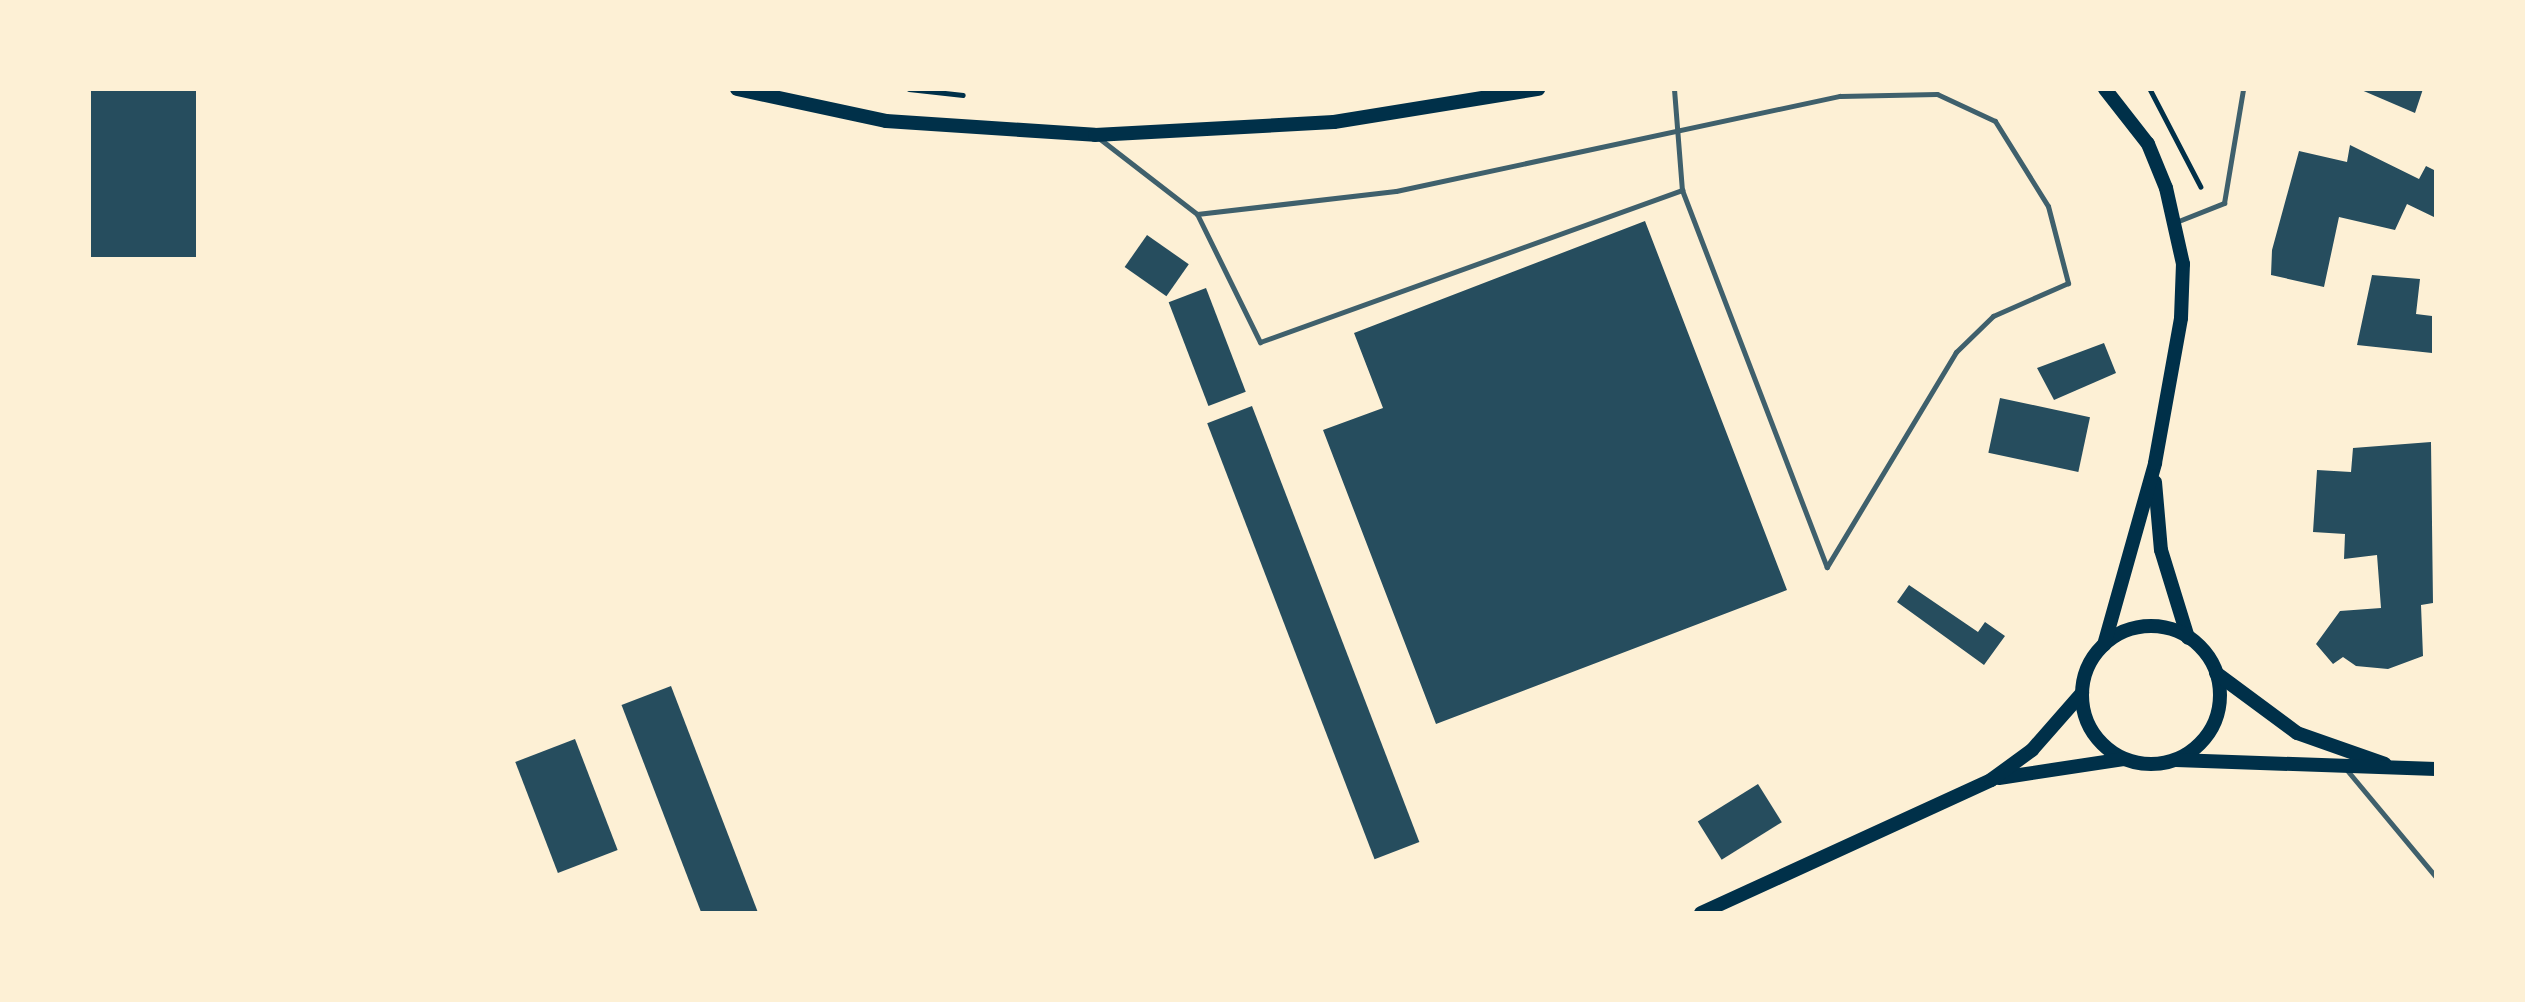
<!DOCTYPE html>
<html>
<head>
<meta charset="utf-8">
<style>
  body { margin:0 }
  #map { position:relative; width:2525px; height:1002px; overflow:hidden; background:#fdf0d5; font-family:"Fira Sans",sans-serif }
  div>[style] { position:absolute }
  .building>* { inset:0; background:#264d5e; transform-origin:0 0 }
  .path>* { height:4.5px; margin:-2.25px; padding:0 2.25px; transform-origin:2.25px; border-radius:2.25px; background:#003049 }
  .service>* { height:5px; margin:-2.5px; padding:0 2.5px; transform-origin:2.5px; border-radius:2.5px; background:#3f606c }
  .secondary>* { height:14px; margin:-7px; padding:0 7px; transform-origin:7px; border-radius:7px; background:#003049 }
  .secondary>.ring { margin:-7px; padding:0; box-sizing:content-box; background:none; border:14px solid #003049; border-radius:50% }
  span { translate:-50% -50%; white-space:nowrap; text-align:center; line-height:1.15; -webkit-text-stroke:7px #fdf0d5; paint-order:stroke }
  .frame { position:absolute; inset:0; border:91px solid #fdf0d5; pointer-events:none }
</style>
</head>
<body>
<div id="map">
  <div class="building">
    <i style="left:89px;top:89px;width:107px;height:168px"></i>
    <i style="clip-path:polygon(2359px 89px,2423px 89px,2415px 113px)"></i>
    <i style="clip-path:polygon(2350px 145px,2419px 179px,2426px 166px,2436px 171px,2436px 218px,2407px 204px,2395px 230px,2339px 217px,2324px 287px,2271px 275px,2272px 250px,2299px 151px,2347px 162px)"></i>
    <i style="clip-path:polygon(1645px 221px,1787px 590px,1436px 724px,1323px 430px,1383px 408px,1354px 333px)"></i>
    <i style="left:1147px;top:235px;width:51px;height:39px;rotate:35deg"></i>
    <i style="clip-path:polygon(2372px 275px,2420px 279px,2416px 314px,2432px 316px,2432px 353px,2357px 345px)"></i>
    <i style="left:1206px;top:288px;width:111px;height:40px;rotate:69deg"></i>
    <i style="clip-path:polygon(2104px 343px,2116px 373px,2054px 400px,2037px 368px)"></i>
    <i style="left:2000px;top:398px;width:92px;height:56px;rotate:12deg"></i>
    <i style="left:1252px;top:406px;width:467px;height:48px;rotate:69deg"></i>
    <i style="clip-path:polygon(2431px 442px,2433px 603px,2421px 605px,2423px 656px,2388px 669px,2356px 666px,2343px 657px,2333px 664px,2316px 644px,2340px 611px,2381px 608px,2377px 555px,2344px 559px,2345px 534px,2313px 532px,2317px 470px,2351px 472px,2353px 448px)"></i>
    <i style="clip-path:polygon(1909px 585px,1978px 632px,1985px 622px,2005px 636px,1984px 665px,1897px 602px)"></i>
    <i style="left:671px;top:686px;width:243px;height:53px;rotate:69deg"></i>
    <i style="left:575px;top:739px;width:119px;height:64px;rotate:69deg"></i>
    <i style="left:1758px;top:784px;width:45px;height:71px;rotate:58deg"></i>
  </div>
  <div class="path">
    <i style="left:909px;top:89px;width:54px;rotate:6.3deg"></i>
    <i style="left:2150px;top:89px;width:110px;rotate:62.5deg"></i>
  </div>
  <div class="service">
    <i style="left:1674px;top:89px;width:101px;rotate:85.5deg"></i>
    <i style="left:1682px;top:190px;width:404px;rotate:69deg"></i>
    <i style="left:1100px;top:139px;width:123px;rotate:37.7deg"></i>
    <i style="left:1197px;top:214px;width:143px;rotate:63.8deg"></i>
    <i style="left:1260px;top:342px;width:449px;rotate:-19.8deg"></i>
    <i style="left:1197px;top:214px;width:200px;rotate:-6.6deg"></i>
    <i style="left:1396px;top:191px;width:454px;rotate:-12.1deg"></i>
    <i style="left:1840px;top:96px;width:97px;rotate:-1.2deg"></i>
    <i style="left:1937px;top:94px;width:64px;rotate:25deg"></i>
    <i style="left:1995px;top:121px;width:100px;rotate:58.1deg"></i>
    <i style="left:2048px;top:206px;width:80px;rotate:75.4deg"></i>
    <i style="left:2068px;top:283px;width:82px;rotate:156.3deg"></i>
    <i style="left:1993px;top:316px;width:52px;rotate:135.8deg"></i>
    <i style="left:1956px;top:352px;width:251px;rotate:121deg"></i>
    <i style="left:2176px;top:222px;width:52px;rotate:-21.6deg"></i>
    <i style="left:2224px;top:203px;width:116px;rotate:-80.5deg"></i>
    <i style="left:2346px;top:769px;width:141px;rotate:50.2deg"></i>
  </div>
  <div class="secondary">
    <i style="left:737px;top:89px;width:152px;rotate:12.1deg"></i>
    <i style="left:886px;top:121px;width:209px;rotate:3.8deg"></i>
    <i style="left:1095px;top:135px;width:239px;rotate:-3.1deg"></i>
    <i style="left:1334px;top:122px;width:207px;rotate:-9.2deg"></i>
    <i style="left:2155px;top:482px;width:68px;rotate:85deg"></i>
    <i style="left:2161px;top:550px;width:92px;rotate:72.9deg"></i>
    <i class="ring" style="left:2082px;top:626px;width:124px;height:124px"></i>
    <i style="left:2104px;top:645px;width:189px;rotate:-74.3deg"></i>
    <i style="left:2155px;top:463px;width:147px;rotate:-79.8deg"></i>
    <i style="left:2181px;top:318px;width:54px;rotate:-87.9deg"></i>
    <i style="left:2183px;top:264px;width:78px;rotate:-102.6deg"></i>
    <i style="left:2166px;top:188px;width:48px;rotate:-112.2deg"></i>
    <i style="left:2148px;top:144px;width:70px;rotate:-128deg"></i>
    <i style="left:2216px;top:673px;width:101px;rotate:36.5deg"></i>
    <i style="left:2297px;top:733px;width:93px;rotate:19.4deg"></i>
    <i style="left:2176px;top:760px;width:260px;rotate:2deg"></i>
    <i style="left:1999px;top:778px;width:126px;rotate:-8.6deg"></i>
    <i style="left:1701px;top:913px;width:319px;rotate:-24.6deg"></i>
    <i style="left:1991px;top:780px;width:51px;rotate:-36.2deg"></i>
    <i style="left:2032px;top:750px;width:76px;rotate:-48.7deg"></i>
  </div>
  <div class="frame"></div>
</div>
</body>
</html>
